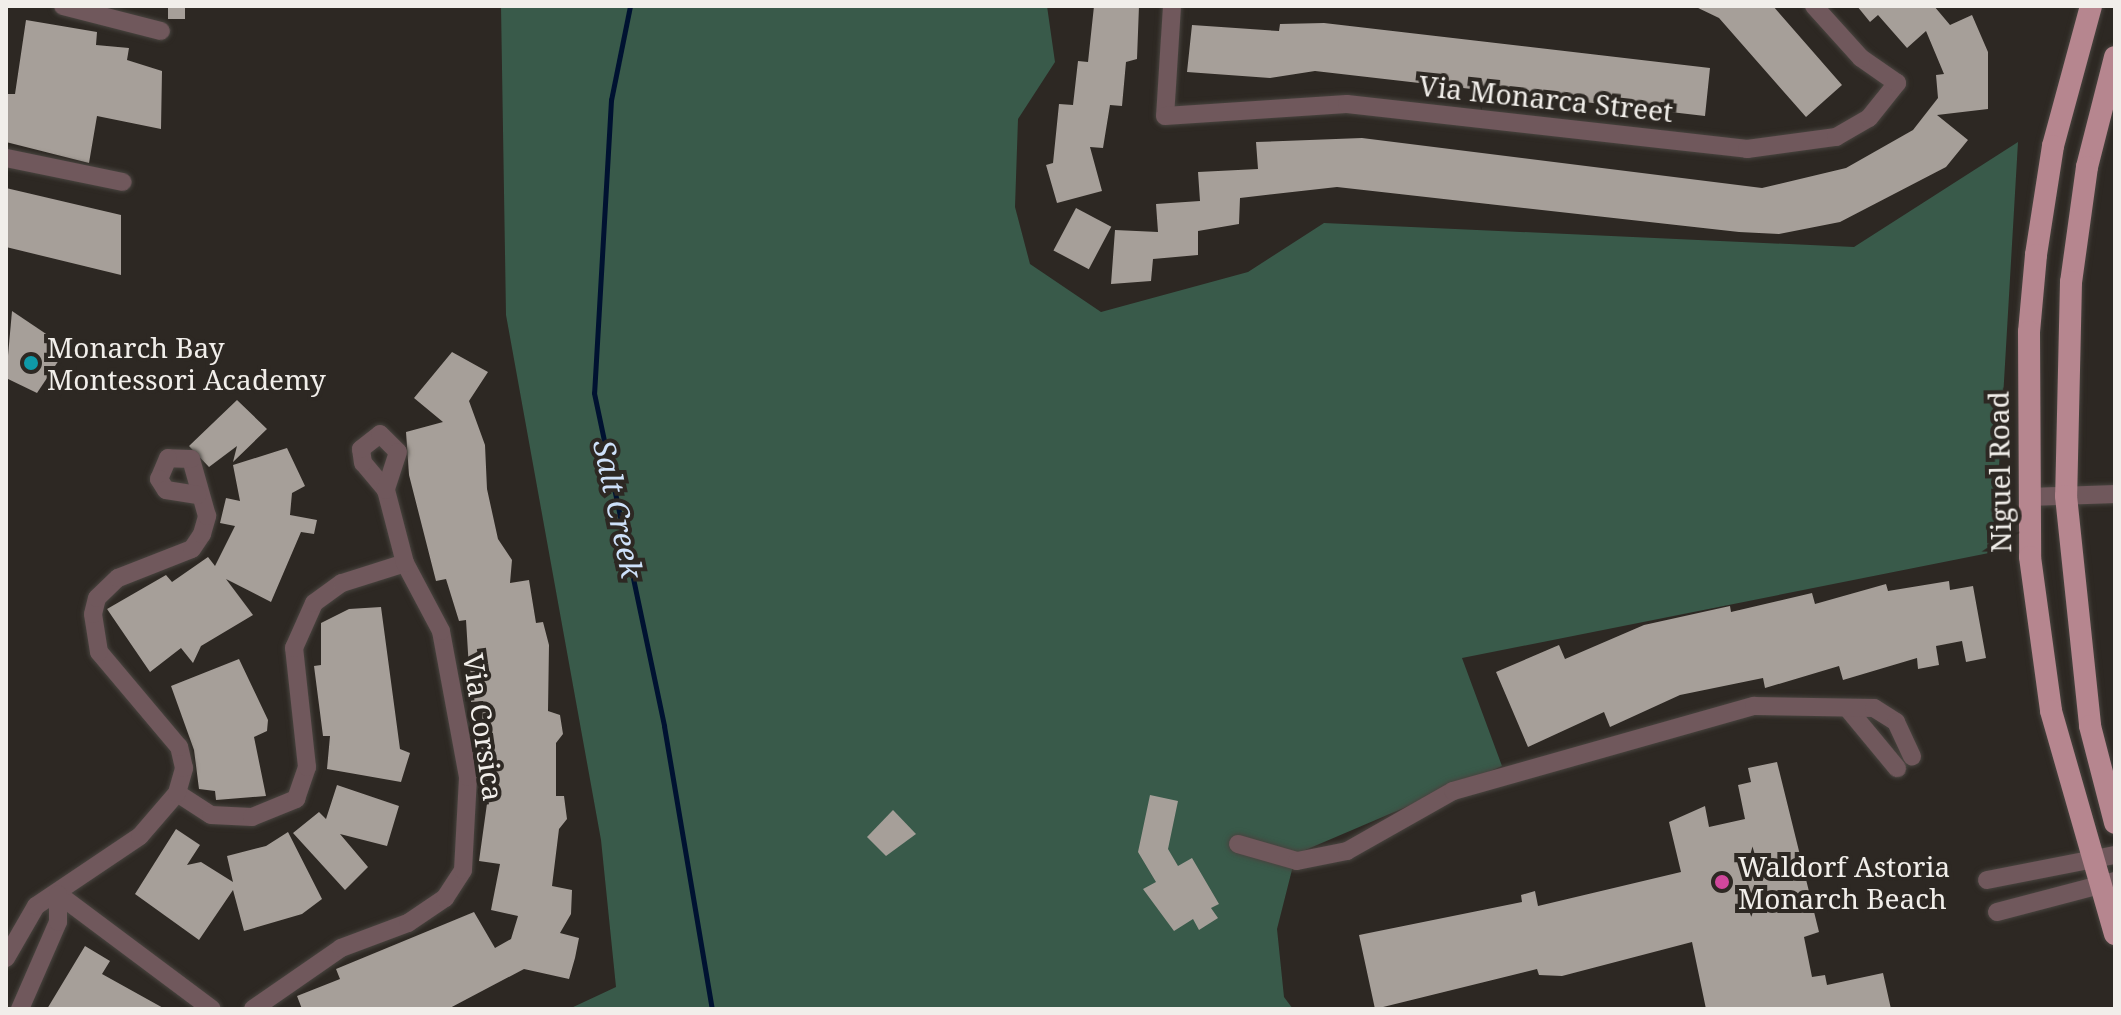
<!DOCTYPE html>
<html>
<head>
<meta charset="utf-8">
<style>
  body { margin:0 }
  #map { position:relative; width:2121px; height:1015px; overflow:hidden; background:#2d2823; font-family:"Noto Serif",serif }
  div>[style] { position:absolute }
  .green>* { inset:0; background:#395a4a }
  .stream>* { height:5px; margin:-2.5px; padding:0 2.5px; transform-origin:2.5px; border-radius:2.5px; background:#001231 }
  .building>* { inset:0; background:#a69f99; transform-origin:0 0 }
  .roads { filter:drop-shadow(0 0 2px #48443f) drop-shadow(0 0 2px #48443f) }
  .minor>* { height:18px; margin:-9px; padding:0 9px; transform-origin:9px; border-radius:9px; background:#70585c }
  .major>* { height:22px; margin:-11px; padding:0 11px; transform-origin:11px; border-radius:11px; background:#b6868f }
  .dots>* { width:22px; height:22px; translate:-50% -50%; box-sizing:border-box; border:4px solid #2d2823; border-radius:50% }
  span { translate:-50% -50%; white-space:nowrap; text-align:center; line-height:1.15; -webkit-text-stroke:8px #2d2823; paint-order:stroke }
  .street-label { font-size:28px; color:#f1eeea }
  .poi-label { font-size:28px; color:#f1eeea }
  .left { translate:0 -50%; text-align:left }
  .water-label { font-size:30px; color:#cee1fa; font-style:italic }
  .frame { position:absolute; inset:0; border:8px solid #f1eeea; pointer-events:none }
</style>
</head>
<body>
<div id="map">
  <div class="green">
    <i style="clip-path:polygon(501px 6px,1047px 6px,1055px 62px,1018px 119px,1015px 207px,1030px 264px,1101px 312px,1248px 272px,1324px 223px,1854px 247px,2018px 142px,1994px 552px,1462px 658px,1502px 766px,1296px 854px,1277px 929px,1284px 997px,1293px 1009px,569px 1009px,616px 987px,601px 840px,506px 315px)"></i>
  </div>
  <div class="stream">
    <i style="left:630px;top:6px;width:96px;rotate:101.4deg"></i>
    <i style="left:611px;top:100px;width:293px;rotate:93.3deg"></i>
    <i style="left:594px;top:393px;width:340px;rotate:78.1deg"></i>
    <i style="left:664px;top:726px;width:287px;rotate:80.4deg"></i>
  </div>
  <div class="building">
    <i style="left:168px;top:6px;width:17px;height:13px"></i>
    <i style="clip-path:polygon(1094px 6px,1139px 6px,1137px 59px,1126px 62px,1122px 106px,1110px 105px,1103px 148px,1090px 147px,1102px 191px,1057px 203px,1046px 165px,1053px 163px,1059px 104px,1073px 105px,1078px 61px,1088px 62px)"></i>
    <i style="clip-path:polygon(1694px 6px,1773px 6px,1842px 85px,1806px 117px,1719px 18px)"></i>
    <i style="clip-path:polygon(1857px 6px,1934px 6px,1950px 25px,1972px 15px,1988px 52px,1988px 109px,1937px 115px,1968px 140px,1946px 167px,1840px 222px,1779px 234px,1739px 232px,1337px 187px,1240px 198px,1239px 224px,1198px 231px,1198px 255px,1153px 259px,1151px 281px,1111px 284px,1115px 230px,1158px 232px,1156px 204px,1200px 201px,1198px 172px,1258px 169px,1256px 142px,1362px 138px,1762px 188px,1846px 168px,1913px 130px,1938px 98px,1936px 75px,1944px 74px,1926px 31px,1907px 48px,1878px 15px,1870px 22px)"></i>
    <i style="clip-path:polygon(26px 20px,97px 32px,96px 45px,129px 48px,127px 60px,162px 71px,161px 129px,97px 116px,89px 163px,6px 142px,6px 94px,15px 94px)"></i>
    <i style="clip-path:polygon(1324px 23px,1710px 68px,1705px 116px,1315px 71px,1270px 78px,1187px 72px,1192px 25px,1279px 31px,1280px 24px)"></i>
    <i style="clip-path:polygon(6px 188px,121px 215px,121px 275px,6px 247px)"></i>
    <i style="left:1076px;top:208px;width:40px;height:48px;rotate:28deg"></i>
    <i style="clip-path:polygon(12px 311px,67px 348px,37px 393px,6px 378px)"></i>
    <i style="clip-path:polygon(452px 352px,488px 372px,469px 401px,485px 445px,487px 489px,498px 539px,512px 560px,510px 583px,529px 580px,536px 623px,543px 622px,549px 645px,548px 711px,560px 715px,563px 734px,556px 743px,556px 796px,564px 796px,567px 819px,559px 829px,552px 886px,572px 890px,571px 914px,560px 933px,579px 938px,575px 958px,569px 979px,524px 969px,448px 1009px,302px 1009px,297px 996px,340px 979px,336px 969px,474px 912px,495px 948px,511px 939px,518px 916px,491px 910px,500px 864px,479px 861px,490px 782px,480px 782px,483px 701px,471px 702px,466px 620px,459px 621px,446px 579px,436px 581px,409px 475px,406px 432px,443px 422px,414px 398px)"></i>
    <i style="clip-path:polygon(237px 400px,267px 429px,233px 462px,237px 446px,209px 467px,189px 446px)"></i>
    <i style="clip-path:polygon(287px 448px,305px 486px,292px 493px,290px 515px,317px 520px,314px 534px,301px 532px,271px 602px,226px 579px,253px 615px,201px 646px,193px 663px,181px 648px,150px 672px,107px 609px,166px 575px,172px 582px,208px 557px,215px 566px,235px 526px,220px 523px,226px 498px,240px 501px,233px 465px)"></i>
    <i style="clip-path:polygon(1949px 581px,1950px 590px,1973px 586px,1986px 658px,1966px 662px,1962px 641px,1936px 646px,1939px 665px,1918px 669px,1917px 658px,1843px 680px,1839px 666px,1765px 688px,1763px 678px,1680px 695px,1610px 727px,1604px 712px,1528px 747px,1496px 672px,1559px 645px,1565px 659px,1644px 625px,1730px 606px,1731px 612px,1812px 593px,1815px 604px,1886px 584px,1888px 591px)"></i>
    <i style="clip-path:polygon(381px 607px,400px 749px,410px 753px,401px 782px,327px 769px,330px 736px,323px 736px,314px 666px,321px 665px,321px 623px,349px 609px)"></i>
    <i style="clip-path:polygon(239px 659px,268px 720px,267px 731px,254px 737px,266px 796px,216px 800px,215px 791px,199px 789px,194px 750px,171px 686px)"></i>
    <i style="clip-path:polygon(1777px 762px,1819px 932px,1804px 937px,1812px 977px,1825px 975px,1827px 985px,1883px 973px,1891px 1009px,1706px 1009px,1692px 942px,1562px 976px,1539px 975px,1537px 969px,1375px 1009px,1359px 935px,1522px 902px,1521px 895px,1535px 891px,1538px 906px,1681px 872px,1669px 822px,1705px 806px,1709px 827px,1745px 819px,1738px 785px,1751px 782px,1748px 768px)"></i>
    <i style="clip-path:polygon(337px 785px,399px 806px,387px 846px,340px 834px,368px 867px,345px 890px,293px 833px,319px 812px,326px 819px)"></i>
    <i style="clip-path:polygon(1150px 795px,1178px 801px,1168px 849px,1178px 866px,1192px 858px,1219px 904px,1211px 908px,1218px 918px,1199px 930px,1193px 919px,1174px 931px,1143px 889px,1156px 882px,1138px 852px)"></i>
    <i style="clip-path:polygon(893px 810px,916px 834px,886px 856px,867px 837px)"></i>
    <i style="clip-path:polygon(176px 829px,200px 845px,187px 865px,201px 862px,233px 882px,227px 856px,266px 846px,288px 832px,322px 899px,302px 914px,244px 931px,233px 890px,199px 940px,135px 894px)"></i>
    <i style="clip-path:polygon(85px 946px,110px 961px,102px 974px,165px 1009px,47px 1009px)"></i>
  </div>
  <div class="roads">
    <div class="minor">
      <i style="left:63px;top:6px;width:101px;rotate:14.3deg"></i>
      <i style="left:1172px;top:6px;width:110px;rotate:93.6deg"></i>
      <i style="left:1165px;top:116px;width:182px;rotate:-3.8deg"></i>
      <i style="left:1347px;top:104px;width:403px;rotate:6.4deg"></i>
      <i style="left:1747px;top:149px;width:90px;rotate:-7.7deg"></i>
      <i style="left:1836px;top:137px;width:38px;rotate:-30deg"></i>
      <i style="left:1869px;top:118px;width:45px;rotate:-51.3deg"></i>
      <i style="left:1897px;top:83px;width:44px;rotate:-145.2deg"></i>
      <i style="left:1861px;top:58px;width:70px;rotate:-132.1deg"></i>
      <i style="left:6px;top:158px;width:119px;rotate:11.6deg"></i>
      <i style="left:2030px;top:497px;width:85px;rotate:-2deg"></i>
      <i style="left:1848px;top:709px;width:77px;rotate:50.3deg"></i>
      <i style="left:177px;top:793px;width:40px;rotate:32.9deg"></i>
      <i style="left:211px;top:815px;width:41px;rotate:2.8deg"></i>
      <i style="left:252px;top:817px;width:48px;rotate:-22.2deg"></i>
      <i style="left:296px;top:799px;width:34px;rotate:-71deg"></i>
      <i style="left:307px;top:767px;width:120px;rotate:-96.2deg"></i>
      <i style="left:294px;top:648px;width:49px;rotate:-66deg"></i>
      <i style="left:314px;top:603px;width:34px;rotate:-36deg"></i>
      <i style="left:342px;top:583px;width:66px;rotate:-17.6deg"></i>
      <i style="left:1238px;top:844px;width:61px;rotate:16.1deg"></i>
      <i style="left:1297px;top:861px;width:51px;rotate:-11.3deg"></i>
      <i style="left:1347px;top:851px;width:122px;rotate:-29.5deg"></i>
      <i style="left:1453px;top:791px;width:313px;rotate:-15.8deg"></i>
      <i style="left:1754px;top:706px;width:120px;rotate:1deg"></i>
      <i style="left:1874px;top:708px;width:26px;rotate:32deg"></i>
      <i style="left:1896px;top:722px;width:38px;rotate:65deg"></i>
      <i style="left:1987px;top:880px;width:130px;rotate:-11.1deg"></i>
      <i style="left:58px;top:894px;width:192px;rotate:36.8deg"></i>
      <i style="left:1997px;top:912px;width:122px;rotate:-14.7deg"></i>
      <i style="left:6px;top:958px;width:60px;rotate:-60deg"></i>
      <i style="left:36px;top:906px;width:125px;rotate:-33.9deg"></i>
      <i style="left:140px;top:836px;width:57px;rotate:-49.3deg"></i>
      <i style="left:177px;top:793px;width:26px;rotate:-74deg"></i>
      <i style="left:184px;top:768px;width:22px;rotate:-103deg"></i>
      <i style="left:179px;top:747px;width:124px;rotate:-130.1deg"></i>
      <i style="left:99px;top:652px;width:38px;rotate:-99deg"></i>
      <i style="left:93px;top:614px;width:16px;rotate:-76deg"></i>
      <i style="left:97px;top:598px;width:29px;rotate:-44deg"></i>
      <i style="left:118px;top:578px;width:79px;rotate:-21.4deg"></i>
      <i style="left:192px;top:549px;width:18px;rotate:-56deg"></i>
      <i style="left:202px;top:534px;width:19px;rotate:-74deg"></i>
      <i style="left:207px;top:516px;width:59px;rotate:-105.7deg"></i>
      <i style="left:191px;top:459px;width:23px;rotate:-178deg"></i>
      <i style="left:168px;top:458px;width:23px;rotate:113deg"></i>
      <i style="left:159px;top:479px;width:13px;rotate:58deg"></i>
      <i style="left:166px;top:490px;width:32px;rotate:9deg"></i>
      <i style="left:20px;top:1009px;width:95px;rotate:-66.4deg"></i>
      <i style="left:58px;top:922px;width:28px;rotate:-90deg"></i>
      <i style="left:253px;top:1009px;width:107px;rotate:-34.7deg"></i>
      <i style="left:341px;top:948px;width:72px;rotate:-20.5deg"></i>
      <i style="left:408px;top:923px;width:45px;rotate:-34deg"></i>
      <i style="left:445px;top:898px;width:33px;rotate:-57deg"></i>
      <i style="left:463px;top:870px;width:93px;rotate:-86.9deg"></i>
      <i style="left:468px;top:777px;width:148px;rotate:-100.5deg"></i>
      <i style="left:441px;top:631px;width:77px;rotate:-117.9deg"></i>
      <i style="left:405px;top:563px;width:75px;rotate:-104.6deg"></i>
      <i style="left:386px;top:490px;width:35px;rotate:-130deg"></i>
      <i style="left:363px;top:463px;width:14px;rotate:-98deg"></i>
      <i style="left:361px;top:449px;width:24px;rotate:-38deg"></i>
      <i style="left:380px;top:434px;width:25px;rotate:45deg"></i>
      <i style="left:398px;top:452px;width:40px;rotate:108deg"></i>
    </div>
    <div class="major">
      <i style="left:2091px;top:6px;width:145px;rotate:105.2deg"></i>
      <i style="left:2053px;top:146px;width:110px;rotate:98.9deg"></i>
      <i style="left:2036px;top:255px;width:77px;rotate:95.2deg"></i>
      <i style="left:2029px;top:332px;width:225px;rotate:89.7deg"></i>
      <i style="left:2030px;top:557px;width:155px;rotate:82.2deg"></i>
      <i style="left:2051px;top:711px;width:232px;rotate:74deg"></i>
      <i style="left:2115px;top:57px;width:114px;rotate:104.3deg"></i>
      <i style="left:2087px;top:167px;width:116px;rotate:97.9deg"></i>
      <i style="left:2071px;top:282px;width:214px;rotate:91.3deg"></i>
      <i style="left:2066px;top:496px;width:231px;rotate:84deg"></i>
      <i style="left:2090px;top:726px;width:100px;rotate:75.5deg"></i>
    </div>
  </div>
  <div class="dots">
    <i style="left:31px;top:363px;background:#0f9aa8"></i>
    <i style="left:1722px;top:882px;background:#d1479c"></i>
  </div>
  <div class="street-label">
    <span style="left:1546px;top:98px;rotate:6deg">Via Monarca Street</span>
    <span style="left:1999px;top:472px;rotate:-91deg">Niguel Road</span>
    <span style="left:484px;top:727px;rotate:82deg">Via Corsica</span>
  </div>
  <div class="poi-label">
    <span class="left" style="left:47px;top:363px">Monarch Bay<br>Montessori Academy</span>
    <span class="left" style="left:1738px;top:882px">Waldorf Astoria<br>Monarch Beach</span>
  </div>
  <div class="water-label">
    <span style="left:618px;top:509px;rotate:78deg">Salt Creek</span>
  </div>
  <div class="frame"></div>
</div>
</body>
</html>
